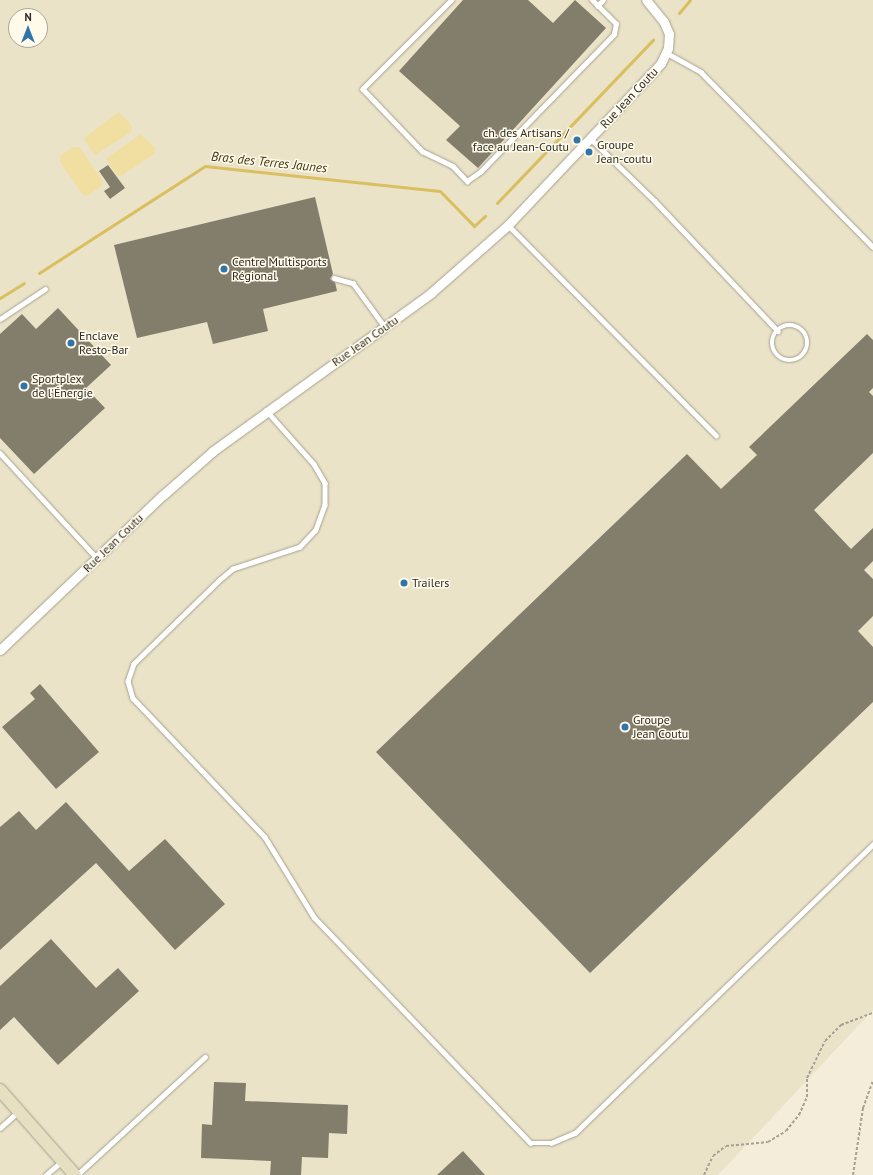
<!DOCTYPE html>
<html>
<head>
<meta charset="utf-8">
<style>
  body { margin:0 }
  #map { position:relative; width:873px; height:1175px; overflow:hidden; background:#f3edd9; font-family:"PT Sans",sans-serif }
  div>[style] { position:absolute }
  .built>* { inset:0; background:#eae3c8 }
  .green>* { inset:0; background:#f0dfa0 }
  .stream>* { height:3px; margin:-1.5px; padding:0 1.5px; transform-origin:1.5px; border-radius:1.5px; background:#d9bf60 }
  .building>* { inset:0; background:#837e6c }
  .path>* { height:2px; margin-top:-1px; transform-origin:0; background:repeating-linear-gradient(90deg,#a6a293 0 3px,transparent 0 5px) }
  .roads { filter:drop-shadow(0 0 1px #a6a18e) drop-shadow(0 0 1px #a6a18e) }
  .service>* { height:4.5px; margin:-2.25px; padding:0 2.25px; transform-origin:2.25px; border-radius:2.25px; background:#fff }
  .service>.ring { margin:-2.25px; padding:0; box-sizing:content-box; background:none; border:4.5px solid #fff; border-radius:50% }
  .minor>* { height:9px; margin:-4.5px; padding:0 4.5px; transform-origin:4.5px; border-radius:4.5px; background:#fff }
  .secondary>* { height:12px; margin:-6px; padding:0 6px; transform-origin:6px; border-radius:6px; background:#e6dfc2 }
  .dots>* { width:11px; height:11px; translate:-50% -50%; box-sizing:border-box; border:2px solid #fffaea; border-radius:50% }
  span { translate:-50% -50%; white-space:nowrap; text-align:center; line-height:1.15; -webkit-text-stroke:3px #fffaea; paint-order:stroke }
  .street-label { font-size:12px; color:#2c2a23 }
  .poi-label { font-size:12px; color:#2c2a23 }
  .right { translate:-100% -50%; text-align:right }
  .left { translate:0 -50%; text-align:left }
  .water-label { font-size:13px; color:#3f350b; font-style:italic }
  .north { position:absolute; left:8px; top:8px; width:40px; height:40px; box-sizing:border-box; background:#fffaea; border:1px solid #aba79a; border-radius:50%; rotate:0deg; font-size:11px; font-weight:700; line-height:16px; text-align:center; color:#2c2a23 }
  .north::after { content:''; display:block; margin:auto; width:14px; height:18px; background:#2f75aa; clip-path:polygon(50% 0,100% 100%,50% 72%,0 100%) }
</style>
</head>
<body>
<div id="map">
  <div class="built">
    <i style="clip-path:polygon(evenodd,0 0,873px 0,873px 1010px,718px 1175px,0 1175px,0 0,16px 16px,40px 16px,40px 40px,16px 40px,16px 16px)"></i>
  </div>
  <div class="green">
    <i style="clip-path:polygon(119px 112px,132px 126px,132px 131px,95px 155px,85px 141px,85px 137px)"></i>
    <i style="clip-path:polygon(141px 134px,155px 148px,155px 153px,123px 175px,118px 176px,108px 163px,107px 158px)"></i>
    <i style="clip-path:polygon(73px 147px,80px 148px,103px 181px,101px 186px,87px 196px,82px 194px,60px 162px,60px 156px)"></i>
  </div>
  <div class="stream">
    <i style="left:679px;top:13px;width:17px;rotate:-50deg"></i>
    <i style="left:497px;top:203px;width:226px;rotate:-46.3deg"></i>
    <i style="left:39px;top:273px;width:197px;rotate:-32.8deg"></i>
    <i style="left:205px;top:166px;width:236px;rotate:6.1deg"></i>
    <i style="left:440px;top:191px;width:49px;rotate:45.8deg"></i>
    <i style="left:474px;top:226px;width:15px;rotate:-42deg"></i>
    <i style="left:0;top:298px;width:28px;rotate:-32deg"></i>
  </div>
  <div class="building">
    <i style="clip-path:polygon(463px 0,528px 0,553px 23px,575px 0,606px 28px,478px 168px,446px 140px,460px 126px,399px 71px)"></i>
    <i style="clip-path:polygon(108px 165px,125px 188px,110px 199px,104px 191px,110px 187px,99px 171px)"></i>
    <i style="clip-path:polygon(315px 197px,333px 274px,330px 279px,335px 282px,337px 291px,263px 309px,268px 331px,213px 344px,207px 322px,137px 338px,114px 245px)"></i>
    <i style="clip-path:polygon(58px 308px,111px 365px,86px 388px,105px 408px,34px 474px,0 438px,0 334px,22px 314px,36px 329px)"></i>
    <i style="clip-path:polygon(867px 334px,873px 340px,873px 388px,869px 392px,873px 396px,873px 453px,814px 510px,851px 549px,873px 528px,873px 561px,864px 570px,873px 579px,873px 616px,858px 631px,873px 647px,873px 702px,590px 973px,376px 752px,687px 454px,721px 489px,757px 455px,749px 447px)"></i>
    <i style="clip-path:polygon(40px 684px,99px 752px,56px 789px,2px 727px,35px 699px,30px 693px)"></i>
    <i style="clip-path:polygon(66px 802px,129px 871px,165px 839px,225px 904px,175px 950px,96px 863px,0 950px,0 827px,19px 811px,36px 830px)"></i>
    <i style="clip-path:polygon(51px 939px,96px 988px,118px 968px,139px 991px,58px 1065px,14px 1017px,0 1030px,0 986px)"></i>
    <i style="clip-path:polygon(214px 1082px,246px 1083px,245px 1101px,348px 1105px,347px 1134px,329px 1133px,328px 1158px,302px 1157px,301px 1175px,270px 1175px,271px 1161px,201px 1158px,202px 1124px,212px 1125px)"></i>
    <i style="clip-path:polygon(463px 1151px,485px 1175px,437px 1175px)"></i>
  </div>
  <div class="path">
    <i style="left:704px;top:1175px;width:21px;rotate:-65deg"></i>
    <i style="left:713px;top:1156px;width:16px;rotate:-38deg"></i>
    <i style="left:726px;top:1146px;width:42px;rotate:-5.4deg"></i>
    <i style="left:768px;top:1142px;width:21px;rotate:-31deg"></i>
    <i style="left:786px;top:1131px;width:21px;rotate:-51deg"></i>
    <i style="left:799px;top:1115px;width:20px;rotate:-66deg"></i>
    <i style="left:807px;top:1097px;width:19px;rotate:-90deg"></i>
    <i style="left:807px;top:1078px;width:41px;rotate:-64.1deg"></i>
    <i style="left:825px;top:1041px;width:23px;rotate:-45deg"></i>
    <i style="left:841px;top:1025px;width:34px;rotate:-21deg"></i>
    <i style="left:853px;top:1175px;width:68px;rotate:-81.5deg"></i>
    <i style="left:863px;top:1108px;width:29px;rotate:-70deg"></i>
  </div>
  <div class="roads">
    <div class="service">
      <i style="left:452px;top:0;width:126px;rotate:135deg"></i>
      <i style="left:363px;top:89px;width:86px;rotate:46.4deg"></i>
      <i style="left:422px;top:151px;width:34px;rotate:26deg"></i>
      <i style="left:453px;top:166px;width:21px;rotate:47deg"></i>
      <i style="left:467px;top:181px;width:16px;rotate:-35deg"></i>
      <i style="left:480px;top:172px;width:192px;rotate:-45.8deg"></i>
      <i style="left:614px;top:34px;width:10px;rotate:-79deg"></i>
      <i style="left:616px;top:24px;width:34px;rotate:-135deg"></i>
      <i style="left:597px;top:6px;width:8px;rotate:-45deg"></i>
      <i style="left:667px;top:53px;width:39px;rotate:29deg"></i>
      <i style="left:701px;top:72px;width:245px;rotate:45.5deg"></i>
      <i style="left:591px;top:139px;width:89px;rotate:44.1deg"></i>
      <i style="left:655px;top:201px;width:179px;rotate:46.6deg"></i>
      <i style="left:508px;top:225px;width:296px;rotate:45.3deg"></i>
      <i style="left:334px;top:278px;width:20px;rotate:15deg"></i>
      <i style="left:353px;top:283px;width:54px;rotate:54deg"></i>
      <i style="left:0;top:319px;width:54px;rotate:-33.7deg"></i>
      <i class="ring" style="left:772px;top:325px;width:31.5px;height:31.5px"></i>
      <i style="left:266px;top:410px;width:72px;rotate:48.4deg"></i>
      <i style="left:314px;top:464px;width:22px;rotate:60deg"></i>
      <i style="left:325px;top:483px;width:22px;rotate:90deg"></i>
      <i style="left:325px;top:505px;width:27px;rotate:110deg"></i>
      <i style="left:316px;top:530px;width:23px;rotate:133deg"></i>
      <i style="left:300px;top:547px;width:71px;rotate:161.8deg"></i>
      <i style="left:233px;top:569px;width:17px;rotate:140deg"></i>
      <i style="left:220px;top:580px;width:120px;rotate:135.7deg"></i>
      <i style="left:134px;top:664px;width:18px;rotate:109deg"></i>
      <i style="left:128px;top:681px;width:18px;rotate:74deg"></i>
      <i style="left:133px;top:698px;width:192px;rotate:46.5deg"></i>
      <i style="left:265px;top:837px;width:94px;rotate:58.5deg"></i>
      <i style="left:314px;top:917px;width:313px;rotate:46.2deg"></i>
      <i style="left:531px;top:1143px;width:20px"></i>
      <i style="left:551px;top:1143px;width:26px;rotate:-23deg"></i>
      <i style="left:575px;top:1133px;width:415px;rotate:-44.1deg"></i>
      <i style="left:0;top:453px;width:143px;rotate:47.3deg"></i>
      <i style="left:0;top:1128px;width:24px;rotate:-42deg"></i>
      <i style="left:46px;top:1175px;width:21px;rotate:-41deg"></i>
      <i style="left:77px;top:1175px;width:174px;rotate:-42.7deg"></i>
    </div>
    <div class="minor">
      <i style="left:0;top:650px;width:225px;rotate:-43.6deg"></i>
      <i style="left:163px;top:495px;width:67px;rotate:-41.3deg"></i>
      <i style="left:213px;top:451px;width:269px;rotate:-35.9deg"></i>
      <i style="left:431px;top:293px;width:103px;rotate:-41.4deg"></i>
      <i style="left:508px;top:225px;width:223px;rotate:-46.6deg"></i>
      <i style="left:661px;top:63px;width:17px;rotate:-65deg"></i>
      <i style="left:668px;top:48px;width:14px;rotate:-86deg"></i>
      <i style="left:669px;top:34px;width:13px;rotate:-113deg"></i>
      <i style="left:664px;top:22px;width:28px;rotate:-129deg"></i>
    </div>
    <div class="secondary">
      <i style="left:0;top:1090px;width:113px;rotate:48.6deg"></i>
    </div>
  </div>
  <div class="dots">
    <i style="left:577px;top:140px;background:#2f75aa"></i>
    <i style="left:589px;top:152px;background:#2f75aa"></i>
    <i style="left:224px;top:269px;background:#2f75aa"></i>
    <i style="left:71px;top:343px;background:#2f75aa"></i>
    <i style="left:24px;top:386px;background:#2f75aa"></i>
    <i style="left:404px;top:583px;background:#2f75aa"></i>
    <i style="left:625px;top:727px;background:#2f75aa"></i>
  </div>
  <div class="street-label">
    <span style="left:629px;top:98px;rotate:-47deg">Rue Jean Coutu</span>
    <span style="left:365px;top:341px;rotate:-35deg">Rue Jean Coutu</span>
    <span style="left:113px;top:543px;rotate:-44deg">Rue Jean Coutu</span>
  </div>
  <div class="poi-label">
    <span class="right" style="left:569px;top:140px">ch. des Artisans /<br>face au Jean-Coutu</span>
    <span class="left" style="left:597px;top:152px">Groupe<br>Jean-coutu</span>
    <span class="left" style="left:232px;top:269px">Centre Multisports<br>Régional</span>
    <span class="left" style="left:79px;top:343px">Enclave<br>Resto-Bar</span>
    <span class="left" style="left:32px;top:386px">Sportplex<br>de l'Énergie</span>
    <span class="left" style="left:412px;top:583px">Trailers</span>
    <span class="left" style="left:633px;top:727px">Groupe<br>Jean Coutu</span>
  </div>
  <div class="water-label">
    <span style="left:269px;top:163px;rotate:6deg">Bras des Terres Jaunes</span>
  </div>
  <div class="north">N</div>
</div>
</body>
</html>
